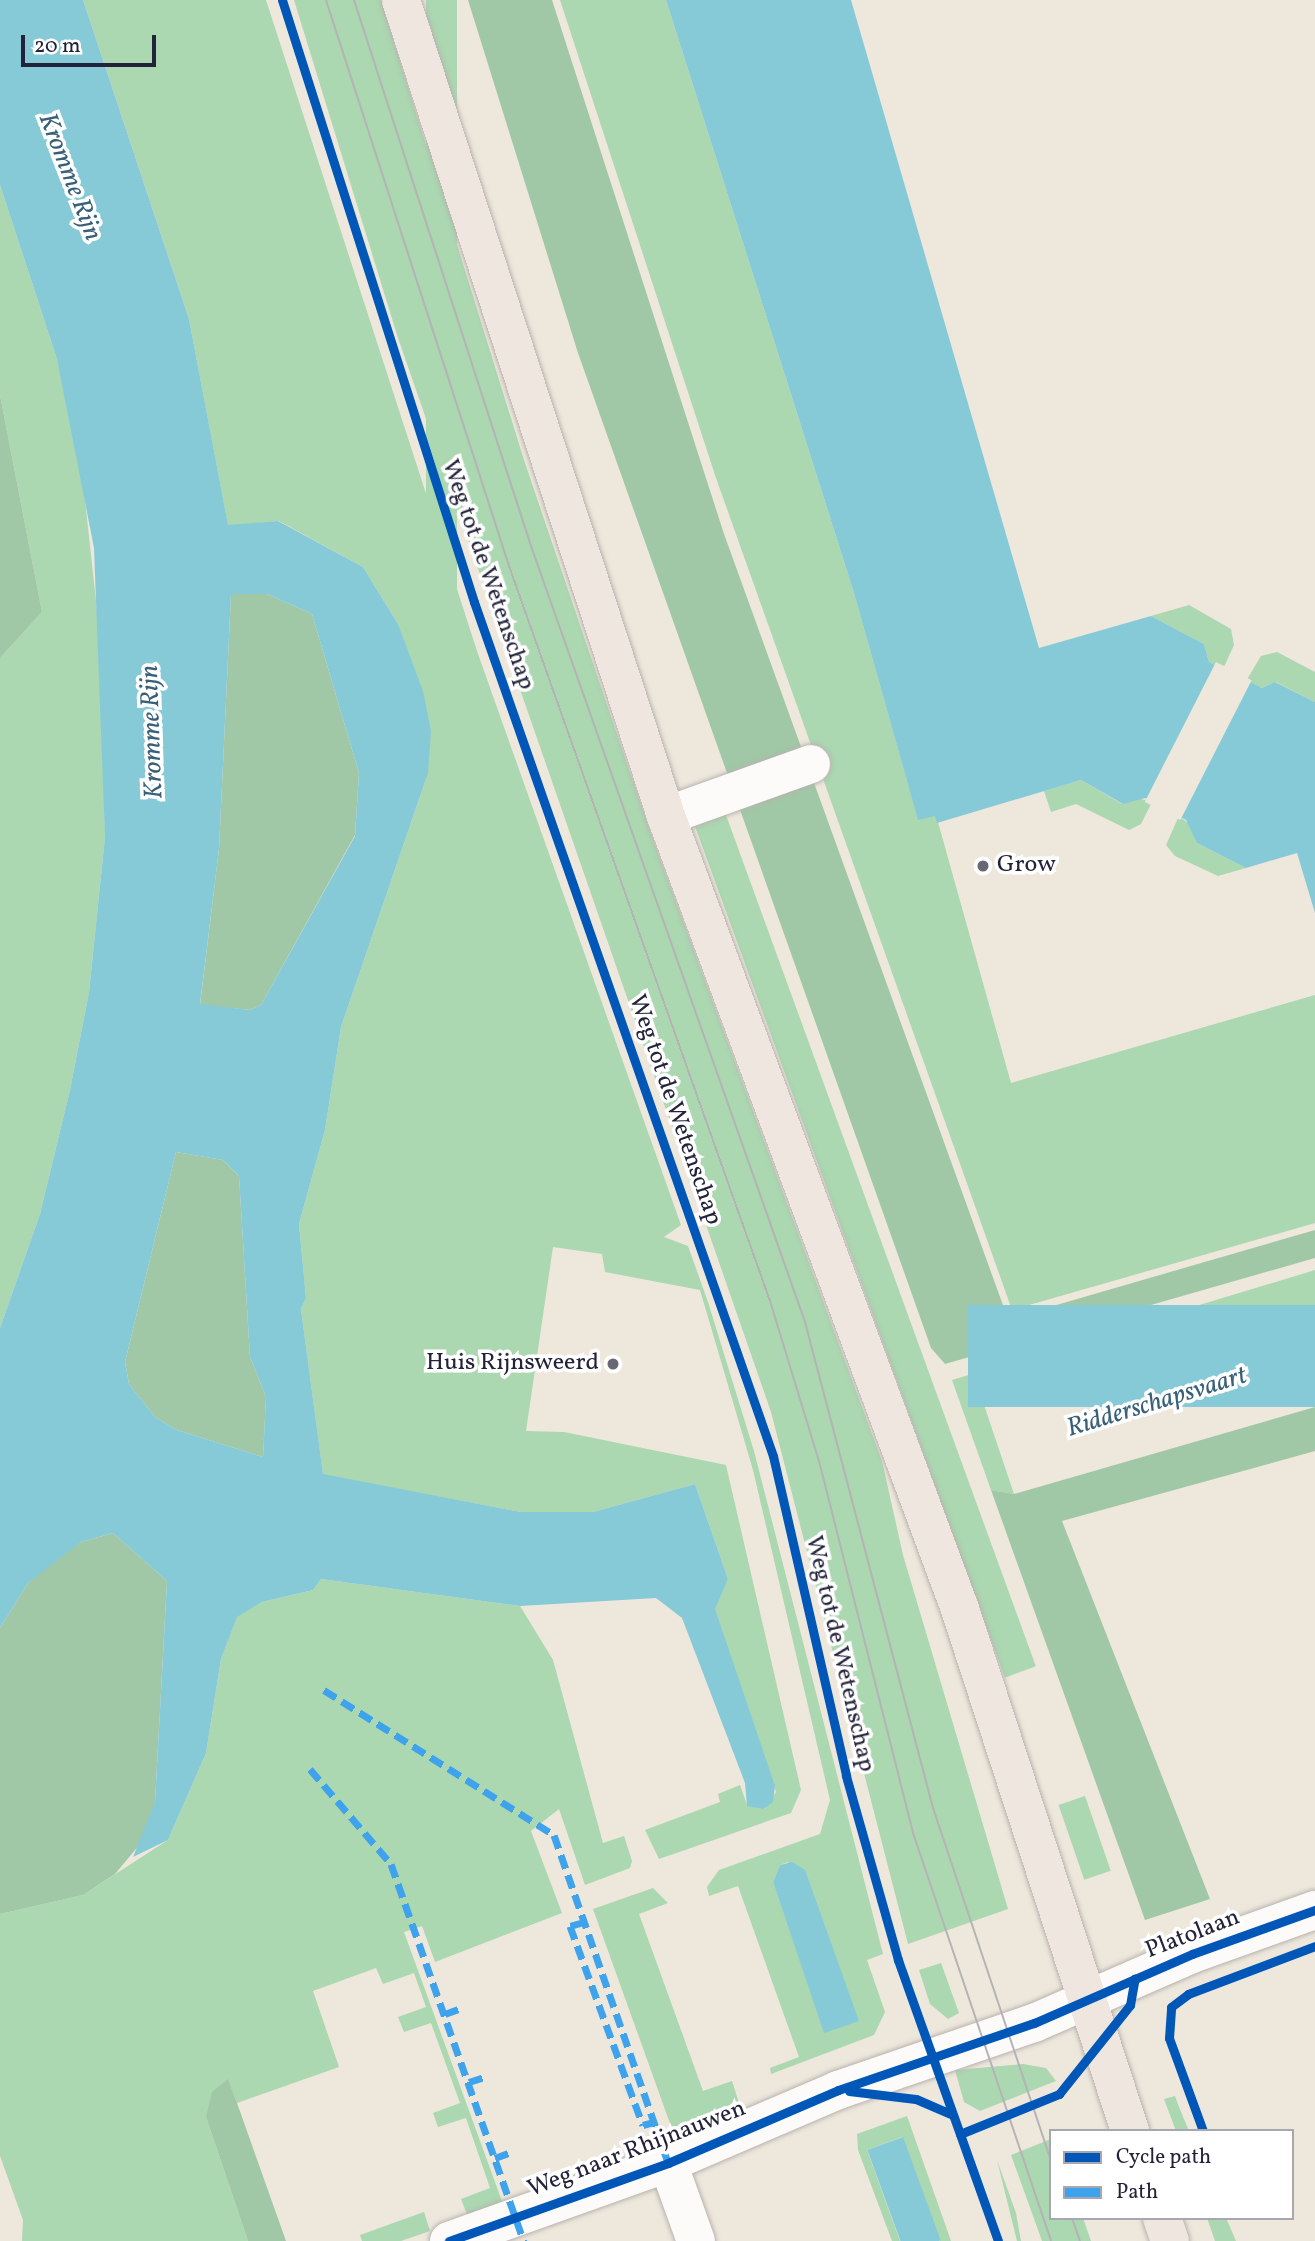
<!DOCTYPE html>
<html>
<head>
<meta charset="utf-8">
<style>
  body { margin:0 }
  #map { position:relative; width:1315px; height:2241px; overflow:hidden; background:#eee7dc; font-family:Vollkorn,serif }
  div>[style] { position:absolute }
  .green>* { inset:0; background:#abd7b1; transform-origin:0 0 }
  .forest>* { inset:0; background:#a0c8a6 }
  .water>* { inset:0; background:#86cad8; transform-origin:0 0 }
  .pier>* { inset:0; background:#eee7dc; transform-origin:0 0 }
  .roads { filter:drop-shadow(0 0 2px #b7b3ae) drop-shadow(0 0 2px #b7b3ae) }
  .minor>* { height:38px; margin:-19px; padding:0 19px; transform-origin:19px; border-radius:19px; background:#fcfbfa }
  .major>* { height:38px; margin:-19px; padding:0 19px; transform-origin:19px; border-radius:19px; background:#efe6df }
  .tram>* { height:2px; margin:-1px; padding:0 1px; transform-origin:1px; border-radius:1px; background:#b4b3b5 }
  .quiet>* { height:7px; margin-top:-3.5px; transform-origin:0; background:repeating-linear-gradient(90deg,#3ea2ec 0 14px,transparent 0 21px) }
  .cycleway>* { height:9px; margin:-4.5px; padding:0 4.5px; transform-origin:4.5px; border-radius:4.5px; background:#0057b8 }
  .dots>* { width:19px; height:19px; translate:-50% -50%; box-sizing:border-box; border:4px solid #fff; border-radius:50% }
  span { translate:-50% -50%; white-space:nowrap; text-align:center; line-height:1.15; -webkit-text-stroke:7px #fff; paint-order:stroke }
  .street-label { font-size:24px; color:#22223b }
  .poi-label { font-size:24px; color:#22223b }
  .left { translate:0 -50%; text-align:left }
  .right { translate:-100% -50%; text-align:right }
  .water-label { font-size:26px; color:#386079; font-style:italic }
  .legend { position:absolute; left:1049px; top:2129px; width:245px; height:91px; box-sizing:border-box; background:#fff; border:2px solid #a7a7b1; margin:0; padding:9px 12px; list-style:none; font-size:21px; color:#22223b }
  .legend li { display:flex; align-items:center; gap:14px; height:35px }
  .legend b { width:35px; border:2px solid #a7a7b1 }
  .scale { position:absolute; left:21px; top:35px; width:135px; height:32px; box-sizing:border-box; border:4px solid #22223b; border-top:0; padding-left:9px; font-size:21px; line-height:24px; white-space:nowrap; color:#22223b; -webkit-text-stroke:5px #fff; paint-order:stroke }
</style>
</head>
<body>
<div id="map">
  <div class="green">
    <i style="clip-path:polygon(evenodd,83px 0,266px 0,478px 654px,681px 1225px,664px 1237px,688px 1246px,708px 1302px,754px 1451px,883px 1954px,867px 1960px,885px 2012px,874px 2035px,771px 2074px,770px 2068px,799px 2057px,738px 1886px,709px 1896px,707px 1887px,719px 1870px,820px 1834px,830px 1800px,753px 1470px,700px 1290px,605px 1272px,602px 1254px,553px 1247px,526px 1431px,564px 1432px,726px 1465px,801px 1790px,791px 1813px,659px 1859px,645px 1830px,720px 1802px,718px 1794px,740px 1785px,747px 1805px,765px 1809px,776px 1792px,714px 1608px,728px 1579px,695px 1484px,593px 1512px,521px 1512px,323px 1475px,301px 1309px,306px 1298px,299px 1224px,325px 1130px,341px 1027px,428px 773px,431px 731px,398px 624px,363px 567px,279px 521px,228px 526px,189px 319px,83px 0,788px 1862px,825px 2033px,773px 1882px,780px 1865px,788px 1862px)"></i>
    <i style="clip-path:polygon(294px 0,381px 0,524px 460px,651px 834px,882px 1461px,903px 1555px,1008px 1909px,908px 1944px,771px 1412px,398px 338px)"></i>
    <i style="left:426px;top:0;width:31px;height:832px"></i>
    <i style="clip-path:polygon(560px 0,666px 0,854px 593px,918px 819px,936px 815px,1011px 1083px,1315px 995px,1315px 1223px,1012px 1310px,716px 478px)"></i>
    <i style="clip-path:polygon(0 185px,57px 359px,80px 454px,101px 647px,105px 837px,89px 992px,70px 1090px,40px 1214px,0 1328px,0 658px,42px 612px,0 395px)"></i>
    <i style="clip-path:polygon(1189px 605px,1231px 629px,1234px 645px,1223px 669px,1209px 662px,1204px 644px,1151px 616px)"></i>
    <i style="clip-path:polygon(1277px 652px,1315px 672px,1315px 702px,1276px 682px,1262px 688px,1246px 681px,1261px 656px)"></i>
    <i style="clip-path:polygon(1081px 780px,1122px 804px,1138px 798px,1152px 802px,1141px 824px,1129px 830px,1076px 804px,1051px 812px,1044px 791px)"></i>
    <i style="left:726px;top:815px;width:906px;height:33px;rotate:70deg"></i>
    <i style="clip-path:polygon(1179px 816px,1193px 827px,1197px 843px,1246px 868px,1218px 876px,1175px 856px,1166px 845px)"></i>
    <i style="clip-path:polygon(1315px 1270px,1315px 1305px,983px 1402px,1014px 1494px,991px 1490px,952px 1380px)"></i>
    <i style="clip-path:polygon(321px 1579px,520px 1606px,553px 1660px,603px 1843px,624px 1836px,632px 1861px,630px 1868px,585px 1885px,559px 1809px,531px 1831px,562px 1913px,435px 1962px,422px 1926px,404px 1932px,503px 2204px,468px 2217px,461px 2199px,490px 2188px,466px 2118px,438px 2127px,433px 2113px,460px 2103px,431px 2023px,404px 2032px,398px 2017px,426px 2007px,414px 1973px,383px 1984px,376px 1968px,313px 1991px,339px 2067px,237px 2103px,228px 2080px,206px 2117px,248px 2241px,22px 2241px,23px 2220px,0 2156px,0 1914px,83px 1895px,168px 1840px,206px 1753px,221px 1659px,237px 1616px,262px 1602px,313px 1590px)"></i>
    <i style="left:1085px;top:1796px;width:79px;height:28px;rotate:71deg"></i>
    <i style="clip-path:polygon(653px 1888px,668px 1903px,639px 1914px,703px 2091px,732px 2081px,739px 2103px,672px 2129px,593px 1909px)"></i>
    <i style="clip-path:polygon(941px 1963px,959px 2013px,948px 2019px,930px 2004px,919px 1970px)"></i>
    <i style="clip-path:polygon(1023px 2064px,1046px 2068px,1056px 2081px,980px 2111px,964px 2102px,955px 2070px)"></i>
    <i style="clip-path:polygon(1175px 2096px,1179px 2107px,1189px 2131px,1176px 2131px,1164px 2099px)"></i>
    <i style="clip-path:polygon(907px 2116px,951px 2241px,940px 2241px,902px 2137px,867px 2150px,900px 2241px,892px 2241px,858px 2150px,857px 2134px)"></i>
    <i style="clip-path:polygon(1051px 2139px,1051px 2218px,1083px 2218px,1091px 2241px,1042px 2241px,1011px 2155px)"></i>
    <i style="clip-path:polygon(997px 2160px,1016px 2213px,1021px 2241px,1017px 2241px)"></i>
    <i style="clip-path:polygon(424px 2212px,430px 2231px,401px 2241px,362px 2241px,360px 2235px)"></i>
    <i style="clip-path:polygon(1207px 2218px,1226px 2218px,1236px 2241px,1215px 2241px)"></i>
  </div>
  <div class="forest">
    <i style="clip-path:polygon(468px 0,552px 0,724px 534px,1008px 1319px,1315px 1230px,1315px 1258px,945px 1364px,931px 1348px,578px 353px)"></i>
    <i style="clip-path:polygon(0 395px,42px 612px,0 658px)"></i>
    <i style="clip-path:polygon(231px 594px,267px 594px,312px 614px,359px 773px,355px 835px,261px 1005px,250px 1010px,200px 1005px,219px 849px)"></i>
    <i style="clip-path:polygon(176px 1152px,223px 1160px,239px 1176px,250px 1357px,266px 1397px,263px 1457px,177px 1430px,155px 1417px,129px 1384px,125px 1362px)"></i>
    <i style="clip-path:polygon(1315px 1407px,1315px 1451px,1062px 1521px,1210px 1899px,1145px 1920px,991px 1490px,1014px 1494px)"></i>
    <i style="clip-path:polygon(113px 1533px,167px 1581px,155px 1802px,145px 1838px,115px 1874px,83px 1895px,0 1914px,0 1628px,28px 1583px,53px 1561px,81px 1542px)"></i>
    <i style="clip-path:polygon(228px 2079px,237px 2103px,286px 2241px,248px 2241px,206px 2117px,212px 2092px)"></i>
  </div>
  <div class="water">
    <i style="clip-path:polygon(evenodd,0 0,83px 0,189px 319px,228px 525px,278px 521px,363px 567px,398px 624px,423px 691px,431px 731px,428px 773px,341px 1027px,325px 1130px,299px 1224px,306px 1298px,301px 1309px,323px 1474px,521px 1512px,593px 1512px,695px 1484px,728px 1579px,715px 1609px,775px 1786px,773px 1802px,764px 1809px,747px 1806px,745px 1783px,682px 1618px,656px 1598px,520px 1606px,321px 1579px,313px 1590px,262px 1602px,237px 1617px,221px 1659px,206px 1753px,168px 1840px,133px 1857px,155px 1802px,167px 1581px,113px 1533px,81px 1542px,28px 1583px,0 1628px,0 1328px,40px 1214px,70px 1090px,89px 992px,105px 837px,94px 548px,57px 359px,0 185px,0 0,231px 594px,267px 594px,312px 614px,359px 773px,355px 836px,261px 1005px,250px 1010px,200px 1004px,219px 849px,231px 594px,0 0,176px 1152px,223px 1160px,239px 1176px,250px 1357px,266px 1397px,263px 1457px,177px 1430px,155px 1417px,129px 1384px,125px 1362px,176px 1152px)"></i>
    <i style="clip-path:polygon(666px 0,851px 0,1039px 648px,1151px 616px,1204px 644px,1209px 662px,1262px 688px,1275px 682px,1315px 702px,1315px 913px,1297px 853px,1246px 868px,1197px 843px,1186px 820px,1145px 798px,1123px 804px,1081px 780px,937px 823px,935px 816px,918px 820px,854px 593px)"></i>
    <i style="left:1315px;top:1305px;width:102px;height:347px;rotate:90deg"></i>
    <i style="clip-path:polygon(792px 1862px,805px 1870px,859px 2021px,824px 2033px,773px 1882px,780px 1865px)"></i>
    <i style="left:903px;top:2137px;width:110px;height:38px;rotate:70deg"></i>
  </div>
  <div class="pier">
    <i style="left:1216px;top:662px;width:40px;height:157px;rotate:27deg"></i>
  </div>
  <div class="roads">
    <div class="minor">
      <i style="left:666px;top:816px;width:154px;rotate:-19.7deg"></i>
      <i style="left:668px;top:2163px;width:83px;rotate:70.3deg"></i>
      <i style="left:449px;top:2241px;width:232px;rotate:-19.6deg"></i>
      <i style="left:668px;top:2163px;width:185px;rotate:-23.2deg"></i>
      <i style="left:838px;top:2090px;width:207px;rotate:-18.9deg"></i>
      <i style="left:1034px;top:2023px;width:172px;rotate:-23.6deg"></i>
      <i style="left:1192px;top:1954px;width:131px;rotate:-19.7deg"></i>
    </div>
    <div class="major">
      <i style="left:401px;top:0;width:858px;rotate:72.01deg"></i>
      <i style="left:666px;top:816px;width:846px;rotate:69.66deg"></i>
      <i style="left:960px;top:1609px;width:549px;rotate:71.96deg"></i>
      <i style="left:1162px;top:2218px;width:24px;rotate:71deg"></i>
    </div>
  </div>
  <div class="tram">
    <i style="left:326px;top:0;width:595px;rotate:72.08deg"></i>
    <i style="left:509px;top:566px;width:780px;rotate:70.45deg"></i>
    <i style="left:770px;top:1301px;width:171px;rotate:73deg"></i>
    <i style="left:820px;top:1465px;width:380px;rotate:75.8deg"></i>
    <i style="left:913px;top:1833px;width:431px;rotate:71.3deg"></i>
    <i style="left:354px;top:0;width:574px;rotate:72.04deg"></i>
    <i style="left:531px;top:546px;width:823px;rotate:70.55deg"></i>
    <i style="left:805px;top:1322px;width:503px;rotate:75.24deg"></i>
    <i style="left:933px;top:1808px;width:371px;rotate:71.5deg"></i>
    <i style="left:1072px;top:2218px;width:24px;rotate:71deg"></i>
  </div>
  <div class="quiet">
    <i style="left:324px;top:1690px;width:272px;rotate:32.2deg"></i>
    <i style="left:554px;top:1835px;width:347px;rotate:70.8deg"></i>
    <i style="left:310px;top:1769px;width:125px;rotate:49.5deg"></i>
    <i style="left:391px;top:1864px;width:400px;rotate:70.6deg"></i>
    <i style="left:584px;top:1922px;width:15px;rotate:164deg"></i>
    <i style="left:570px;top:1926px;width:212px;rotate:69.9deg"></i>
    <i style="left:643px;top:2125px;width:11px;rotate:-15deg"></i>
    <i style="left:445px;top:2014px;width:20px;rotate:-20deg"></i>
    <i style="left:469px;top:2082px;width:20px;rotate:-18deg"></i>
    <i style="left:495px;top:2158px;width:20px;rotate:-20deg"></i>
  </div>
  <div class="cycleway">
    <i style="left:282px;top:0;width:632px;rotate:72.31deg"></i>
    <i style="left:474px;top:602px;width:905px;rotate:70.7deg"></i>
    <i style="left:773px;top:1456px;width:328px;rotate:77.1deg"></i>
    <i style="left:846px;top:1776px;width:191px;rotate:74.2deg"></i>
    <i style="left:898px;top:1960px;width:298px;rotate:70.4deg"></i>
    <i style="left:849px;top:2091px;width:67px;rotate:6.8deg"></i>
    <i style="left:916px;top:2099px;width:40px;rotate:23.4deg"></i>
    <i style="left:1203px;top:2131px;width:99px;rotate:-110.1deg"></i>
    <i style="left:1169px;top:2038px;width:31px;rotate:-86deg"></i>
    <i style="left:1171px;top:2007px;width:21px;rotate:-37deg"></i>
    <i style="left:1188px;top:1994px;width:136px;rotate:-20.7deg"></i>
    <i style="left:960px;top:2134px;width:107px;rotate:-22deg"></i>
    <i style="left:1059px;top:2094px;width:114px;rotate:-51.4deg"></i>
    <i style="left:1130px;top:2005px;width:27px;rotate:-80deg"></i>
    <i style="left:449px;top:2241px;width:232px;rotate:-19.6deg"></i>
    <i style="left:668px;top:2163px;width:185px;rotate:-23.2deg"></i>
    <i style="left:838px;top:2090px;width:207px;rotate:-18.9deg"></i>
    <i style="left:1034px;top:2023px;width:172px;rotate:-23.6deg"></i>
    <i style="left:1192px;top:1954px;width:131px;rotate:-19.7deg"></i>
  </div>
  <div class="dots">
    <i style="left:983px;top:866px;background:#696773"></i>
    <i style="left:613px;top:1364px;background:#696773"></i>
  </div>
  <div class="street-label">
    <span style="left:487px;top:575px;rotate:71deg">Weg tot de Wetenschap</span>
    <span style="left:674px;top:1110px;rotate:71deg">Weg tot de Wetenschap</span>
    <span style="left:839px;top:1654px;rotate:77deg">Weg tot de Wetenschap</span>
    <span style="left:1193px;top:1935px;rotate:-21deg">Platolaan</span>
    <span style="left:637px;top:2150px;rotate:-21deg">Weg naar Rhijnauwen</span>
  </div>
  <div class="poi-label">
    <span class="left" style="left:997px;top:866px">Grow</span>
    <span class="right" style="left:599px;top:1364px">Huis Rijnsweerd</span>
  </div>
  <div class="water-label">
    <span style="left:69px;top:177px;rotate:69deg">Kromme Rijn</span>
    <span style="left:153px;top:732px;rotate:-92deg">Kromme Rijn</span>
    <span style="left:1157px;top:1403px;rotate:-17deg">Ridderschapsvaart</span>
  </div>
  <ul class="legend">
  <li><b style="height:9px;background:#0057b8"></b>Cycle path</li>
  <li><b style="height:9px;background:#3ea2ec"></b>Path</li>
  </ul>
  <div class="scale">20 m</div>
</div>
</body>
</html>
